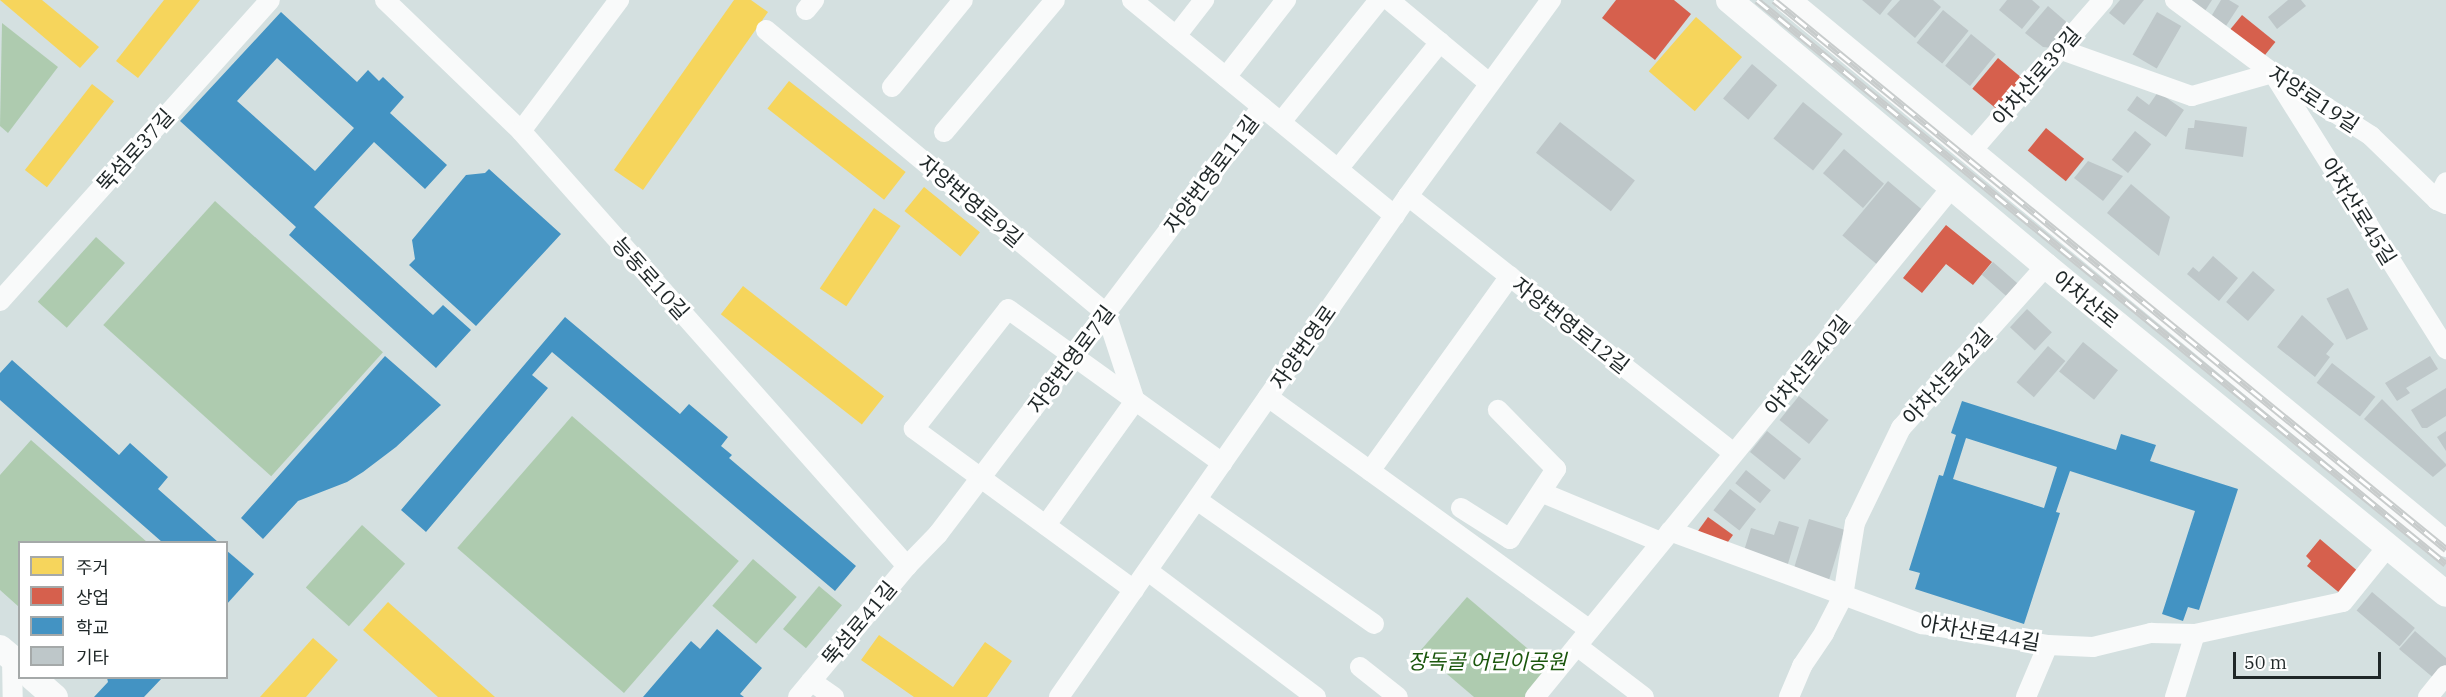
<!DOCTYPE html>
<html>
<head>
<meta charset="utf-8">
<style>
  body { margin:0 }
  #map { position:relative; width:2446px; height:697px; overflow:hidden; background:#d4e0e0; font-family:"IBM Plex Serif","Noto Sans KR",serif }
  div>[style] { position:absolute }
  .green>* { inset:0; background:#aecbaf; transform-origin:0 0 }
  .homes>* { inset:0; background:#f6d55c; transform-origin:0 0 }
  .shops>* { inset:0; background:#d6604d; transform-origin:0 0 }
  .schools>* { inset:0; background:#4393c3 }
  .building>* { inset:0; background:#bec7c9; transform-origin:0 0 }
  .minor>* { height:20px; margin:-10px; padding:0 10px; transform-origin:10px; border-radius:10px; background:#f9fafa }
  .major>* { height:26px; margin:-13px; padding:0 13px; transform-origin:13px; border-radius:13px; background:#f9fafa }
  .rail>* { height:7px; margin-top:-3.5px; transform-origin:0; background:repeating-linear-gradient(90deg,#fff 0 14px,#c8cccc 0 28px); box-sizing:border-box; border-block:2px solid #c8cccc }
  span { translate:-50% -50%; white-space:nowrap; text-align:center; line-height:1.15; -webkit-text-stroke:6px #fff; paint-order:stroke }
  .street-label { font-size:21px; color:#1f2728 }
  .park-label { font-size:21px; color:#1b570d; font-style:italic }
  .legend { position:absolute; left:18px; top:541px; width:210px; height:138px; box-sizing:border-box; background:#fff; border:2px solid #a5a9a9; margin:0; padding:8px 10px; list-style:none; font-size:18px; color:#1f2728 }
  .legend li { display:flex; align-items:center; gap:12px; height:30px }
  .legend b { width:30px; border:2px solid #a5a9a9 }
  .scale { position:absolute; left:2233px; top:652px; width:148px; height:27px; box-sizing:border-box; border:3px solid #1f2728; border-top:0; padding-left:8px; font-size:18px; line-height:21px; white-space:nowrap; color:#1f2728; -webkit-text-stroke:4px #fff; paint-order:stroke }
</style>
</head>
<body>
<div id="map">
  <div class="green">
    <i style="clip-path:polygon(2px 23px,58px 67px,8px 133px,0 126px)"></i>
    <i style="left:215px;top:201px;width:226px;height:167px;rotate:42deg"></i>
    <i style="left:96px;top:237px;width:39px;height:87px;rotate:42deg"></i>
    <i style="left:572px;top:416px;width:221px;height:175px;rotate:41deg"></i>
    <i style="clip-path:polygon(31px 440px,147px 542px,20px 542px,19px 607px,0 590px,0 475px)"></i>
    <i style="left:362px;top:525px;width:58px;height:84px;rotate:42deg"></i>
    <i style="left:753px;top:559px;width:58px;height:62px;rotate:41deg"></i>
    <i style="left:819px;top:586px;width:30px;height:56px;rotate:40deg"></i>
    <i style="clip-path:polygon(1467px 597px,1555px 672px,1535px 697px,1474px 697px,1420px 651px)"></i>
  </div>
  <div class="homes">
    <i style="clip-path:polygon(0 0,42px 0,99px 47px,80px 68px)"></i>
    <i style="clip-path:polygon(164px 0,200px 0,138px 78px,116px 61px)"></i>
    <i style="clip-path:polygon(734px 0,751px 0,768px 12px,643px 190px,614px 170px)"></i>
    <i style="left:1696px;top:17px;width:61px;height:72px;rotate:41deg"></i>
    <i style="left:789px;top:81px;width:148px;height:35px;rotate:38deg"></i>
    <i style="left:92px;top:84px;width:28px;height:109px;rotate:38deg"></i>
    <i style="left:924px;top:187px;width:72px;height:31px;rotate:39deg"></i>
    <i style="left:874px;top:208px;width:32px;height:97px;rotate:34deg"></i>
    <i style="left:743px;top:286px;width:179px;height:36px;rotate:38deg"></i>
    <i style="clip-path:polygon(388px 602px,495px 697px,438px 697px,363px 630px)"></i>
    <i style="clip-path:polygon(879px 635px,953px 687px,985px 642px,1012px 661px,987px 697px,914px 697px,861px 660px)"></i>
    <i style="clip-path:polygon(313px 638px,338px 660px,306px 697px,260px 697px)"></i>
  </div>
  <div class="shops">
    <i style="clip-path:polygon(1616px 0,1674px 0,1691px 14px,1655px 60px,1602px 18px)"></i>
    <i style="left:2242px;top:15px;width:43px;height:22px;rotate:39deg"></i>
    <i style="left:1998px;top:58px;width:34px;height:40px;rotate:40deg"></i>
    <i style="left:2046px;top:128px;width:49px;height:29px;rotate:39deg"></i>
    <i style="clip-path:polygon(1946px 225px,1992px 262px,1973px 285px,1946px 264px,1922px 293px,1903px 278px)"></i>
    <i style="clip-path:polygon(1708px 517px,1733px 535px,1725px 546px,1695px 535px)"></i>
    <i style="clip-path:polygon(2320px 539px,2360px 573px,2342px 595px,2307px 566px,2311px 561px,2306px 556px)"></i>
  </div>
  <div class="schools">
    <i style="clip-path:polygon(evenodd,281px 12px,357px 82px,368px 70px,379px 81px,383px 77px,404px 97px,390px 113px,447px 165px,425px 189px,374px 142px,314px 207px,433px 315px,443px 305px,471px 330px,436px 368px,289px 235px,296px 227px,180px 121px,281px 12px,277px 58px,354px 128px,315px 171px,237px 101px,277px 58px)"></i>
    <i style="clip-path:polygon(489px 169px,561px 234px,476px 326px,409px 265px,415px 259px,412px 240px,466px 175px,485px 173px)"></i>
    <i style="clip-path:polygon(565px 317px,680px 414px,689px 404px,728px 437px,721px 446px,732px 455px,729px 458px,856px 566px,835px 591px,552px 352px,532px 375px,548px 388px,426px 532px,401px 510px)"></i>
    <i style="clip-path:polygon(385px 356px,441px 405px,396px 447px,363px 472px,347px 482px,298px 501px,263px 539px,241px 518px)"></i>
    <i style="clip-path:polygon(12px 360px,119px 455px,130px 443px,168px 477px,158px 489px,218px 542px,162px 542px,0 400px,0 373px)"></i>
    <i style="clip-path:polygon(evenodd,1962px 401px,2116px 450px,2121px 434px,2156px 445px,2150px 461px,2238px 489px,2199px 610px,2188px 607px,2183px 621px,2162px 614px,2195px 511px,2070px 471px,2056px 512px,2060px 513px,2024px 624px,1915px 589px,1920px 573px,1909px 570px,1939px 475px,1943px 476px,1956px 435px,1951px 433px,1962px 401px,1966px 438px,2057px 467px,2044px 508px,1953px 479px,1966px 438px)"></i>
    <i style="clip-path:polygon(226px 550px,254px 574px,226px 605px)"></i>
    <i style="clip-path:polygon(717px 629px,762px 668px,740px 694px,744px 697px,643px 697px,691px 641px,700px 649px)"></i>
    <i style="clip-path:polygon(107px 678px,162px 678px,144px 697px,94px 697px,108px 682px)"></i>
  </div>
  <div class="building">
    <i style="clip-path:polygon(1862px 0,1892px 0,1880px 15px)"></i>
    <i style="clip-path:polygon(1900px 0,1933px 0,1941px 7px,1915px 38px,1887px 14px)"></i>
    <i style="clip-path:polygon(2007px 0,2032px 0,2040px 7px,2022px 29px,1999px 10px)"></i>
    <i style="clip-path:polygon(2120px 0,2144px 0,2124px 25px,2109px 13px)"></i>
    <i style="clip-path:polygon(2188px 0,2212px 0,2205px 11px)"></i>
    <i style="clip-path:polygon(2221px 0,2229px 0,2239px 6px,2224px 29px,2209px 20px)"></i>
    <i style="clip-path:polygon(2288px 0,2301px 0,2306px 6px,2277px 29px,2268px 17px)"></i>
    <i style="clip-path:polygon(2048px 6px,2071px 26px,2053px 48px,2043px 47px,2025px 33px)"></i>
    <i style="left:1943px;top:10px;width:33px;height:42px;rotate:39deg"></i>
    <i style="left:2157px;top:12px;width:28px;height:49px;rotate:30deg"></i>
    <i style="left:1971px;top:34px;width:32px;height:41px;rotate:39deg"></i>
    <i style="left:1752px;top:64px;width:33px;height:45px;rotate:40deg"></i>
    <i style="clip-path:polygon(2158px 92px,2184px 110px,2166px 137px,2127px 110px,2137px 96px,2149px 105px)"></i>
    <i style="left:1803px;top:102px;width:51px;height:47px;rotate:39deg"></i>
    <i style="clip-path:polygon(2195px 120px,2247px 127px,2243px 157px,2185px 149px,2188px 128px,2194px 128px)"></i>
    <i style="left:1560px;top:122px;width:95px;height:39px;rotate:38deg"></i>
    <i style="left:2135px;top:131px;width:21px;height:37px;rotate:39deg"></i>
    <i style="left:1844px;top:149px;width:53px;height:32px;rotate:41deg"></i>
    <i style="clip-path:polygon(2088px 161px,2123px 176px,2103px 201px,2074px 178px)"></i>
    <i style="left:1888px;top:181px;width:45px;height:71px;rotate:40deg"></i>
    <i style="clip-path:polygon(2131px 184px,2170px 217px,2159px 256px,2107px 213px)"></i>
    <i style="clip-path:polygon(2213px 256px,2238px 278px,2219px 301px,2187px 274px,2193px 267px,2199px 272px)"></i>
    <i style="left:1993px;top:262px;width:41px;height:17px;rotate:41deg"></i>
    <i style="left:2253px;top:271px;width:29px;height:41px;rotate:41deg"></i>
    <i style="left:2348px;top:288px;width:46px;height:24px;rotate:64deg"></i>
    <i style="left:2027px;top:309px;width:34px;height:25px;rotate:43deg"></i>
    <i style="clip-path:polygon(2302px 315px,2334px 344px,2326px 354px,2330px 357px,2315px 377px,2277px 347px)"></i>
    <i style="left:2083px;top:342px;width:45px;height:38px;rotate:39deg"></i>
    <i style="left:2048px;top:346px;width:23px;height:48px;rotate:41deg"></i>
    <i style="clip-path:polygon(2430px 356px,2438px 369px,2406px 388px,2410px 393px,2397px 401px,2385px 383px)"></i>
    <i style="left:2332px;top:363px;width:55px;height:25px;rotate:38deg"></i>
    <i style="clip-path:polygon(2446px 388px,2446px 416px,2427px 428px,2422px 428px,2411px 410px)"></i>
    <i style="left:1799px;top:396px;width:38px;height:31px;rotate:39deg"></i>
    <i style="clip-path:polygon(2382px 399px,2446px 464px,2446px 466px,2433px 477px,2364px 419px)"></i>
    <i style="left:1767px;top:431px;width:44px;height:27px;rotate:39deg"></i>
    <i style="clip-path:polygon(2446px 431px,2446px 451px,2437px 437px)"></i>
    <i style="left:1746px;top:470px;width:32px;height:17px;rotate:39deg"></i>
    <i style="left:1730px;top:489px;width:33px;height:27px;rotate:38deg"></i>
    <i style="left:1809px;top:519px;width:37px;height:56px;rotate:17deg"></i>
    <i style="clip-path:polygon(1779px 521px,1799px 527px,1787px 567px,1743px 554px,1751px 528px,1774px 535px)"></i>
    <i style="left:2372px;top:592px;width:56px;height:24px;rotate:40deg"></i>
    <i style="clip-path:polygon(2415px 631px,2446px 658px,2446px 668px,2436px 680px,2399px 649px)"></i>
  </div>
  <div class="minor">
    <i style="left:385px;top:0;width:189px;rotate:43.9deg"></i>
    <i style="left:521px;top:131px;width:582px;rotate:48.42deg"></i>
    <i style="left:1132px;top:0;width:340px;rotate:39.4deg"></i>
    <i style="left:1389px;top:0;width:130px;rotate:39.7deg"></i>
    <i style="left:2175px;top:0;width:122px;rotate:36.7deg"></i>
    <i style="left:2273px;top:73px;width:117px;rotate:32.7deg"></i>
    <i style="left:2371px;top:136px;width:92px;rotate:44.1deg"></i>
    <i style="left:2437px;top:200px;width:10px;rotate:24deg"></i>
    <i style="left:806px;top:10px;width:13px;rotate:-51deg"></i>
    <i style="left:766px;top:30px;width:442px;rotate:39.8deg"></i>
    <i style="left:1106px;top:313px;width:93px;rotate:71.8deg"></i>
    <i style="left:1135px;top:401px;width:153px;rotate:125.7deg"></i>
    <i style="left:1176px;top:36px;width:46px;rotate:-52.1deg"></i>
    <i style="left:2059px;top:49px;width:141px;rotate:19.5deg"></i>
    <i style="left:2192px;top:96px;width:84px;rotate:-15.9deg"></i>
    <i style="left:2273px;top:73px;width:326px;rotate:57.9deg"></i>
    <i style="left:1226px;top:77px;width:98px;rotate:-52.1deg"></i>
    <i style="left:892px;top:87px;width:112px;rotate:-50.8deg"></i>
    <i style="left:1281px;top:122px;width:156px;rotate:-51.2deg"></i>
    <i style="left:521px;top:131px;width:164px;rotate:-53.2deg"></i>
    <i style="left:944px;top:132px;width:172px;rotate:-49.9deg"></i>
    <i style="left:1970px;top:153px;width:203px;rotate:-49deg"></i>
    <i style="left:1338px;top:169px;width:163px;rotate:-51.2deg"></i>
    <i style="left:1408px;top:196px;width:415px;rotate:38.3deg"></i>
    <i style="left:2437px;top:200px;width:20px;rotate:-63deg"></i>
    <i style="left:0;top:301px;width:404px;rotate:-48.1deg"></i>
    <i style="left:1268px;top:397px;width:397px;rotate:35.9deg"></i>
    <i style="left:1370px;top:471px;width:240px;rotate:-54.3deg"></i>
    <i style="left:1543px;top:493px;width:128px;rotate:22.6deg"></i>
    <i style="left:1197px;top:500px;width:216px;rotate:35deg"></i>
    <i style="left:1461px;top:508px;width:58px;rotate:32.3deg"></i>
    <i style="left:1510px;top:539px;width:84px;rotate:-56.7deg"></i>
    <i style="left:1556px;top:469px;width:83px;rotate:-134.5deg"></i>
    <i style="left:1670px;top:531px;width:269px;rotate:20.3deg"></i>
    <i style="left:1922px;top:624px;width:128px;rotate:9.5deg"></i>
    <i style="left:2048px;top:645px;width:45px;rotate:2.5deg"></i>
    <i style="left:2093px;top:647px;width:60px;rotate:-13.6deg"></i>
    <i style="left:2151px;top:633px;width:44px;rotate:1.3deg"></i>
    <i style="left:2195px;top:634px;width:151px;rotate:-12.2deg"></i>
    <i style="left:2343px;top:602px;width:72px;rotate:-51.2deg"></i>
    <i style="left:1148px;top:571px;width:210px;rotate:36.9deg"></i>
    <i style="left:1134px;top:590px;width:273px;rotate:-143.8deg"></i>
    <i style="left:914px;top:429px;width:152px;rotate:-51.9deg"></i>
    <i style="left:1008px;top:309px;width:264px;rotate:35.7deg"></i>
    <i style="left:1577px;top:646px;width:84px;rotate:37.3deg"></i>
    <i style="left:12px;top:658px;width:39px;rotate:89deg"></i>
    <i style="left:1360px;top:667px;width:48px;rotate:38.3deg"></i>
    <i style="left:811px;top:681px;width:28px;rotate:35deg"></i>
    <i style="left:798px;top:697px;width:170px;rotate:-50.2deg"></i>
    <i style="left:907px;top:566px;width:45px;rotate:-45.9deg"></i>
    <i style="left:938px;top:534px;width:536px;rotate:-52.81deg"></i>
    <i style="left:1059px;top:697px;width:611px;rotate:-55.14deg"></i>
    <i style="left:1408px;top:196px;width:243px;rotate:-53.9deg"></i>
    <i style="left:1535px;top:697px;width:659px;rotate:-50.73deg"></i>
    <i style="left:1789px;top:697px;width:34px;rotate:-67deg"></i>
    <i style="left:1802px;top:666px;width:40px;rotate:-56deg"></i>
    <i style="left:1824px;top:633px;width:42px;rotate:-62.8deg"></i>
    <i style="left:1843px;top:596px;width:74px;rotate:-80.7deg"></i>
    <i style="left:1855px;top:523px;width:106px;rotate:-64.2deg"></i>
    <i style="left:1901px;top:428px;width:217px;rotate:-48.2deg"></i>
    <i style="left:2026px;top:697px;width:56px;rotate:-67.1deg"></i>
    <i style="left:2175px;top:697px;width:66px;rotate:-72.4deg"></i>
    <i style="left:2428px;top:697px;width:28px;rotate:-51deg"></i>
  </div>
  <div class="major">
    <i style="left:1729px;top:0;width:414px;rotate:40deg"></i>
    <i style="left:2046px;top:266px;width:517px;rotate:39.35deg"></i>
    <i style="left:1787px;top:0;width:855px;rotate:39.54deg"></i>
    <i style="left:0;top:648px;width:26px;rotate:40deg"></i>
    <i style="left:33px;top:678px;width:29px;rotate:41deg"></i>
  </div>
  <div class="rail">
    <i style="left:1757px;top:0;width:890px;rotate:39.3deg"></i>
    <i style="left:1774px;top:0;width:868px;rotate:39.25deg"></i>
  </div>
  <div class="street-label">
    <span style="left:2036px;top:76px;rotate:-49deg">아차산로39길</span>
    <span style="left:2314px;top:99px;rotate:33deg">자양로19길</span>
    <span style="left:135px;top:150px;rotate:-48deg">뚝섬로37길</span>
    <span style="left:1211px;top:174px;rotate:-53deg">자양번영로11길</span>
    <span style="left:971px;top:201px;rotate:40deg">자양번영로9길</span>
    <span style="left:2359px;top:211px;rotate:58deg">아차산로45길</span>
    <span style="left:651px;top:278px;rotate:48deg">능동로10길</span>
    <span style="left:2086px;top:299px;rotate:39deg">아차산로</span>
    <span style="left:1571px;top:325px;rotate:38deg">자양번영로12길</span>
    <span style="left:1303px;top:347px;rotate:-55deg">자양번영로</span>
    <span style="left:1071px;top:359px;rotate:-53deg">자양번영로7길</span>
    <span style="left:1807px;top:365px;rotate:-51deg">아차산로40길</span>
    <span style="left:1947px;top:376px;rotate:-48deg">아차산로42길</span>
    <span style="left:859px;top:623px;rotate:-50deg">뚝섬로41길</span>
    <span style="left:1980px;top:632px;rotate:10deg">아차산로44길</span>
  </div>
  <div class="park-label">
    <span style="left:1487px;top:661px">장독골 어린이공원</span>
  </div>
  <ul class="legend">
  <li><b style="height:16px;background:#f6d55c"></b>주거</li>
  <li><b style="height:16px;background:#d6604d"></b>상업</li>
  <li><b style="height:16px;background:#4393c3"></b>학교</li>
  <li><b style="height:16px;background:#bec7c9"></b>기타</li>
  </ul>
  <div class="scale">50 m</div>
</div>
</body>
</html>
